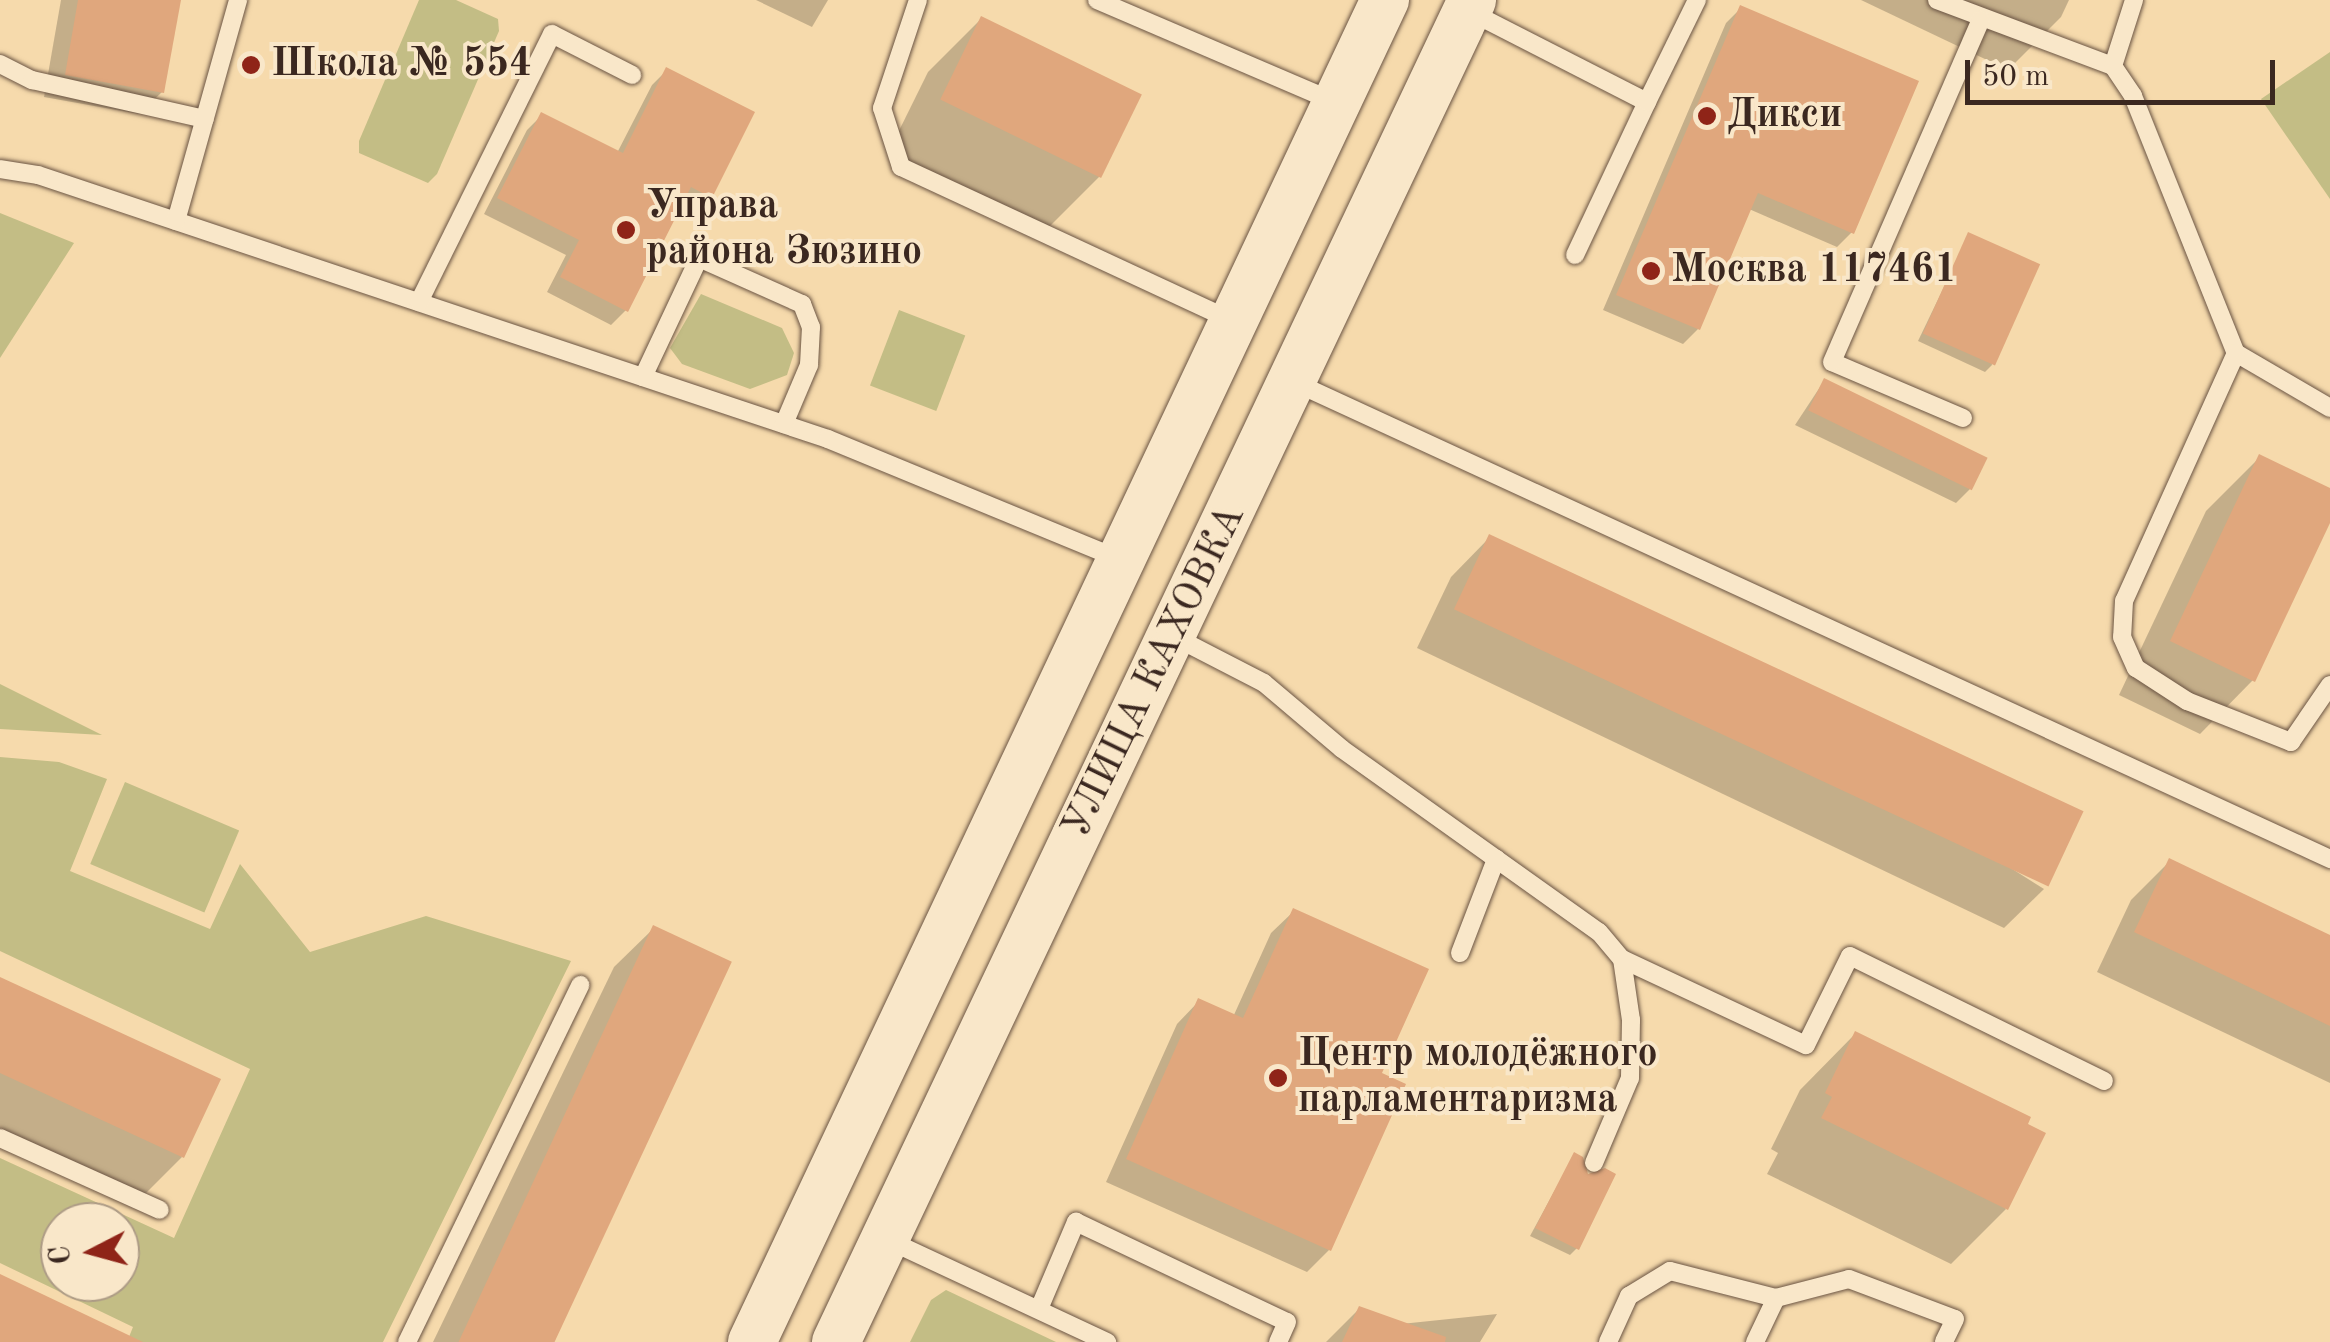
<!DOCTYPE html>
<html>
<head>
<meta charset="utf-8">
<style>
  body { margin:0 }
  #map { position:relative; width:2330px; height:1342px; overflow:hidden; background:#f6daac; font-family:"Old Standard TT",serif }
  div>[style] { position:absolute }
  .green>* { inset:0; background:#c3bd85; transform-origin:0 0 }
  .shadow>* { inset:0; background:#0003 }
  .building>* { inset:0; background:#e0a77d; transform-origin:0 0 }
  .roads { filter:drop-shadow(0 0 2px #6a5443) drop-shadow(0 0 2px #6a5443) }
  .lane>* { height:18px; margin:-9px; padding:0 9px; transform-origin:9px; border-radius:9px; background:#f9e7c9 }
  .secondary>* { height:48px; margin:-24px; padding:0 24px; transform-origin:24px; border-radius:24px; background:#f9e7c9 }
  .dots>* { width:28px; height:28px; translate:-50% -50%; box-sizing:border-box; border:5px solid #f9e7c9; border-radius:50% }
  span { translate:-50% -50%; white-space:nowrap; text-align:center; line-height:1.15; -webkit-text-stroke:8px #f9e7c9; paint-order:stroke }
  .poi-label { font-size:40px; color:#3b2820; font-weight:700 }
  .left { translate:0 -50%; text-align:left }
  .street-label { font-size:40px; color:#3b2820 }
  .north { position:absolute; left:40px; top:1202px; width:100px; height:100px; box-sizing:border-box; background:#f9e7c9; border:2px solid #ad9b85; border-radius:50%; rotate:264deg; font-size:28px; font-weight:700; line-height:40px; text-align:center; color:#3b2820 }
  .north::after { content:''; display:block; margin:auto; width:35px; height:45px; background:#8f2418; clip-path:polygon(50% 0,100% 100%,50% 72%,0 100%) }
  .scale { position:absolute; left:1965px; top:60px; width:310px; height:45px; box-sizing:border-box; border:5px solid #3b2820; border-top:0; padding-left:12px; font-size:30px; line-height:35px; white-space:nowrap; color:#3b2820; -webkit-text-stroke:8px #f9e7c9; paint-order:stroke }
</style>
</head>
<body>
<div id="map">
  <div class="green">
    <i style="clip-path:polygon(419px 0,456px 0,498px 19px,499px 31px,437px 174px,428px 183px,359px 153px,359px 141px)"></i>
    <i style="clip-path:polygon(2330px 52px,2330px 199px,2261px 99px)"></i>
    <i style="clip-path:polygon(0 213px,74px 243px,0 358px)"></i>
    <i style="clip-path:polygon(701px 294px,782px 328px,794px 353px,787px 375px,750px 389px,682px 364px,670px 348px)"></i>
    <i style="left:899px;top:310px;width:71px;height:81px;rotate:21deg"></i>
    <i style="clip-path:polygon(0 684px,102px 735px,0 729px)"></i>
    <i style="clip-path:polygon(evenodd,0 757px,59px 762px,107px 779px,70px 871px,210px 929px,240px 864px,310px 952px,426px 916px,571px 961px,383px 1342px,127px 1342px,133px 1327px,0 1263px,0 1158px,174px 1238px,250px 1069px,0 951px,0 757px,60px 1222px,120px 1222px,120px 1282px,60px 1282px,60px 1222px)"></i>
    <i style="left:125px;top:782px;width:124px;height:89px;rotate:23deg"></i>
    <i style="clip-path:polygon(946px 1290px,1056px 1342px,910px 1342px,931px 1300px)"></i>
  </div>
  <div class="shadow">
    <i style="clip-path:polygon(61px 0,178px 0,162px 92px,139px 114px,44px 97px)"></i>
    <i style="clip-path:polygon(756px 0,828px 0,812px 27px)"></i>
    <i style="clip-path:polygon(1861px 0,2069px 0,2061px 17px,2008px 70px)"></i>
    <i style="clip-path:polygon(1741px 8px,1852px 232px,1837px 247px,1749px 209px,1698px 329px,1683px 344px,1603px 310px,1726px 23px)"></i>
    <i style="clip-path:polygon(981px 19px,1100px 176px,1046px 230px,888px 153px,928px 72px)"></i>
    <i style="clip-path:polygon(667px 70px,710px 197px,695px 212px,680px 204px,626px 310px,611px 325px,547px 292px,566px 255px,484px 214px,527px 130px,542px 115px,617px 153px,652px 85px)"></i>
    <i style="clip-path:polygon(1969px 235px,1992px 365px,1985px 372px,1918px 341px)"></i>
    <i style="clip-path:polygon(1824px 381px,1971px 488px,1956px 503px,1795px 425px)"></i>
    <i style="clip-path:polygon(2260px 457px,2330px 491px,2330px 517px,2253px 680px,2200px 734px,2119px 695px,2206px 511px)"></i>
    <i style="clip-path:polygon(1490px 537px,2044px 889px,2004px 928px,1417px 648px,1451px 577px)"></i>
    <i style="clip-path:polygon(2170px 861px,2330px 937px,2330px 1083px,2097px 972px,2131px 900px)"></i>
    <i style="clip-path:polygon(1294px 911px,1379px 1074px,1329px 1250px,1307px 1272px,1106px 1182px,1177px 1024px,1199px 1001px,1233px 1017px,1271px 933px)"></i>
    <i style="clip-path:polygon(654px 928px,545px 1342px,433px 1342px,614px 967px)"></i>
    <i style="clip-path:polygon(0 979px,182px 1157px,143px 1196px,0 1130px)"></i>
    <i style="clip-path:polygon(1855px 1034px,2006px 1209px,1951px 1264px,1767px 1174px,1778px 1153px,1771px 1149px,1800px 1090px)"></i>
    <i style="clip-path:polygon(1574px 1155px,1577px 1248px,1570px 1255px,1530px 1236px)"></i>
    <i style="clip-path:polygon(1359px 1309px,1401px 1324px,1497px 1314px,1480px 1342px,1326px 1342px)"></i>
  </div>
  <div class="building">
    <i style="clip-path:polygon(78px 0,181px 0,164px 93px,65px 75px)"></i>
    <i style="clip-path:polygon(1740px 5px,1919px 81px,1854px 234px,1758px 193px,1700px 330px,1616px 295px)"></i>
    <i style="left:981px;top:16px;width:179px;height:93px;rotate:26deg"></i>
    <i style="clip-path:polygon(666px 67px,755px 112px,712px 198px,691px 187px,628px 312px,560px 277px,579px 240px,497px 198px,541px 112px,623px 153px)"></i>
    <i style="left:1968px;top:232px;width:79px;height:111px;rotate:24deg"></i>
    <i style="left:1824px;top:378px;width:182px;height:36px;rotate:26deg"></i>
    <i style="clip-path:polygon(2259px 454px,2330px 488px,2330px 523px,2255px 682px,2170px 641px)"></i>
    <i style="left:1489px;top:534px;width:656px;height:83px;rotate:25deg"></i>
    <i style="clip-path:polygon(2169px 858px,2330px 935px,2330px 1026px,2134px 932px)"></i>
    <i style="clip-path:polygon(1293px 908px,1429px 969px,1382px 1073px,1406px 1084px,1331px 1251px,1126px 1159px,1198px 998px,1243px 1018px)"></i>
    <i style="left:653px;top:925px;width:87px;height:463px;rotate:25deg"></i>
    <i style="clip-path:polygon(0 977px,221px 1079px,184px 1158px,0 1073px)"></i>
    <i style="clip-path:polygon(1855px 1031px,2031px 1117px,2028px 1124px,2046px 1133px,2008px 1210px,1821px 1118px,1832px 1097px,1825px 1093px)"></i>
    <i style="clip-path:polygon(1574px 1152px,1583px 1157px,1588px 1174px,1605px 1168px,1616px 1174px,1579px 1250px,1535px 1228px)"></i>
    <i style="clip-path:polygon(0 1274px,143px 1342px,0 1342px)"></i>
    <i style="clip-path:polygon(1359px 1306px,1446px 1337px,1445px 1342px,1342px 1342px)"></i>
  </div>
  <div class="roads">
    <div class="lane">
      <i style="left:918px;top:0;width:114px;rotate:108.4deg"></i>
      <i style="left:882px;top:108px;width:62px;rotate:72.1deg"></i>
      <i style="left:901px;top:167px;width:363px;rotate:24.9deg"></i>
      <i style="left:1097px;top:0;width:261px;rotate:23.2deg"></i>
      <i style="left:1937px;top:0;width:188px;rotate:20.6deg"></i>
      <i style="left:2113px;top:66px;width:36px;rotate:56deg"></i>
      <i style="left:2133px;top:96px;width:277px;rotate:68.2deg"></i>
      <i style="left:2236px;top:353px;width:109px;rotate:30.3deg"></i>
      <i style="left:1467px;top:10px;width:202px;rotate:27.1deg"></i>
      <i style="left:1647px;top:102px;width:169px;rotate:115.2deg"></i>
      <i style="left:0;top:64px;width:36px;rotate:27deg"></i>
      <i style="left:32px;top:80px;width:177px;rotate:12.7deg"></i>
      <i style="left:2113px;top:66px;width:69px;rotate:-72.3deg"></i>
      <i style="left:1647px;top:102px;width:114px;rotate:-63.9deg"></i>
      <i style="left:0;top:169px;width:38px;rotate:9deg"></i>
      <i style="left:38px;top:175px;width:833px;rotate:18.48deg"></i>
      <i style="left:828px;top:439px;width:317px;rotate:22.4deg"></i>
      <i style="left:176px;top:221px;width:230px;rotate:-74.3deg"></i>
      <i style="left:419px;top:302px;width:299px;rotate:-63.6deg"></i>
      <i style="left:552px;top:34px;width:90px;rotate:27.1deg"></i>
      <i style="left:2236px;top:353px;width:272px;rotate:114.3deg"></i>
      <i style="left:2124px;top:601px;width:36px;rotate:93deg"></i>
      <i style="left:2122px;top:637px;width:34px;rotate:66deg"></i>
      <i style="left:2136px;top:668px;width:61px;rotate:32.9deg"></i>
      <i style="left:2187px;top:701px;width:112px;rotate:21.5deg"></i>
      <i style="left:2291px;top:742px;width:69px;rotate:-55.6deg"></i>
      <i style="left:643px;top:377px;width:132px;rotate:-64.8deg"></i>
      <i style="left:699px;top:258px;width:113px;rotate:24.1deg"></i>
      <i style="left:802px;top:304px;width:25px;rotate:69deg"></i>
      <i style="left:811px;top:327px;width:38px;rotate:93deg"></i>
      <i style="left:809px;top:365px;width:64px;rotate:113deg"></i>
      <i style="left:1294px;top:382px;width:1141px;rotate:24.72deg"></i>
      <i style="left:1963px;top:418px;width:142px;rotate:-156.9deg"></i>
      <i style="left:1832px;top:362px;width:373px;rotate:-66.5deg"></i>
      <i style="left:1173px;top:636px;width:102px;rotate:27.3deg"></i>
      <i style="left:1264px;top:683px;width:102px;rotate:40.2deg"></i>
      <i style="left:1342px;top:749px;width:315px;rotate:35.5deg"></i>
      <i style="left:1599px;top:932px;width:35px;rotate:50deg"></i>
      <i style="left:1622px;top:959px;width:62px;rotate:81.6deg"></i>
      <i style="left:1631px;top:1020px;width:58px;rotate:91deg"></i>
      <i style="left:1630px;top:1078px;width:92px;rotate:113deg"></i>
      <i style="left:1460px;top:953px;width:101px;rotate:-69deg"></i>
      <i style="left:1622px;top:959px;width:203px;rotate:25.1deg"></i>
      <i style="left:1806px;top:1045px;width:99px;rotate:-63.7deg"></i>
      <i style="left:1850px;top:956px;width:283px;rotate:26.2deg"></i>
      <i style="left:0;top:1138px;width:175px;rotate:24.2deg"></i>
      <i style="left:886px;top:1239px;width:244px;rotate:25deg"></i>
      <i style="left:1039px;top:1309px;width:95px;rotate:-67deg"></i>
      <i style="left:1076px;top:1222px;width:233px;rotate:25.4deg"></i>
      <i style="left:1287px;top:1322px;width:22px;rotate:114deg"></i>
      <i style="left:407px;top:1342px;width:397px;rotate:-64.1deg"></i>
      <i style="left:1608px;top:1342px;width:51px;rotate:-65.5deg"></i>
      <i style="left:1629px;top:1296px;width:48px;rotate:-31.4deg"></i>
      <i style="left:1670px;top:1271px;width:109px;rotate:14.3deg"></i>
      <i style="left:1776px;top:1298px;width:75px;rotate:-14.6deg"></i>
      <i style="left:1849px;top:1279px;width:113px;rotate:20.7deg"></i>
      <i style="left:1955px;top:1319px;width:25px;rotate:116deg"></i>
      <i style="left:1755px;top:1342px;width:49px;rotate:-64.5deg"></i>
    </div>
    <div class="secondary">
      <i style="left:752px;top:1342px;width:1484px;rotate:-64.75deg"></i>
      <i style="left:836px;top:1342px;width:1485px;rotate:-64.64deg"></i>
    </div>
  </div>
  <div class="dots">
    <i style="left:251px;top:65px;background:#8f2418"></i>
    <i style="left:1707px;top:116px;background:#8f2418"></i>
    <i style="left:626px;top:230px;background:#8f2418"></i>
    <i style="left:1651px;top:271px;background:#8f2418"></i>
    <i style="left:1278px;top:1078px;background:#8f2418"></i>
  </div>
  <div class="poi-label">
    <span class="left" style="left:271px;top:65px">Школа № 554</span>
    <span class="left" style="left:1727px;top:116px">Дикси</span>
    <span class="left" style="left:646px;top:230px">Управа<br>района Зюзино</span>
    <span class="left" style="left:1671px;top:271px">Москва 117461</span>
    <span class="left" style="left:1298px;top:1078px">Центр молодёжного<br>парламентаризма</span>
  </div>
  <div class="street-label">
    <span style="left:1155px;top:672px;rotate:-64deg">УЛИЦА КАХОВКА</span>
  </div>
  <div class="north">С</div>
  <div class="scale">50 m</div>
</div>
</body>
</html>
